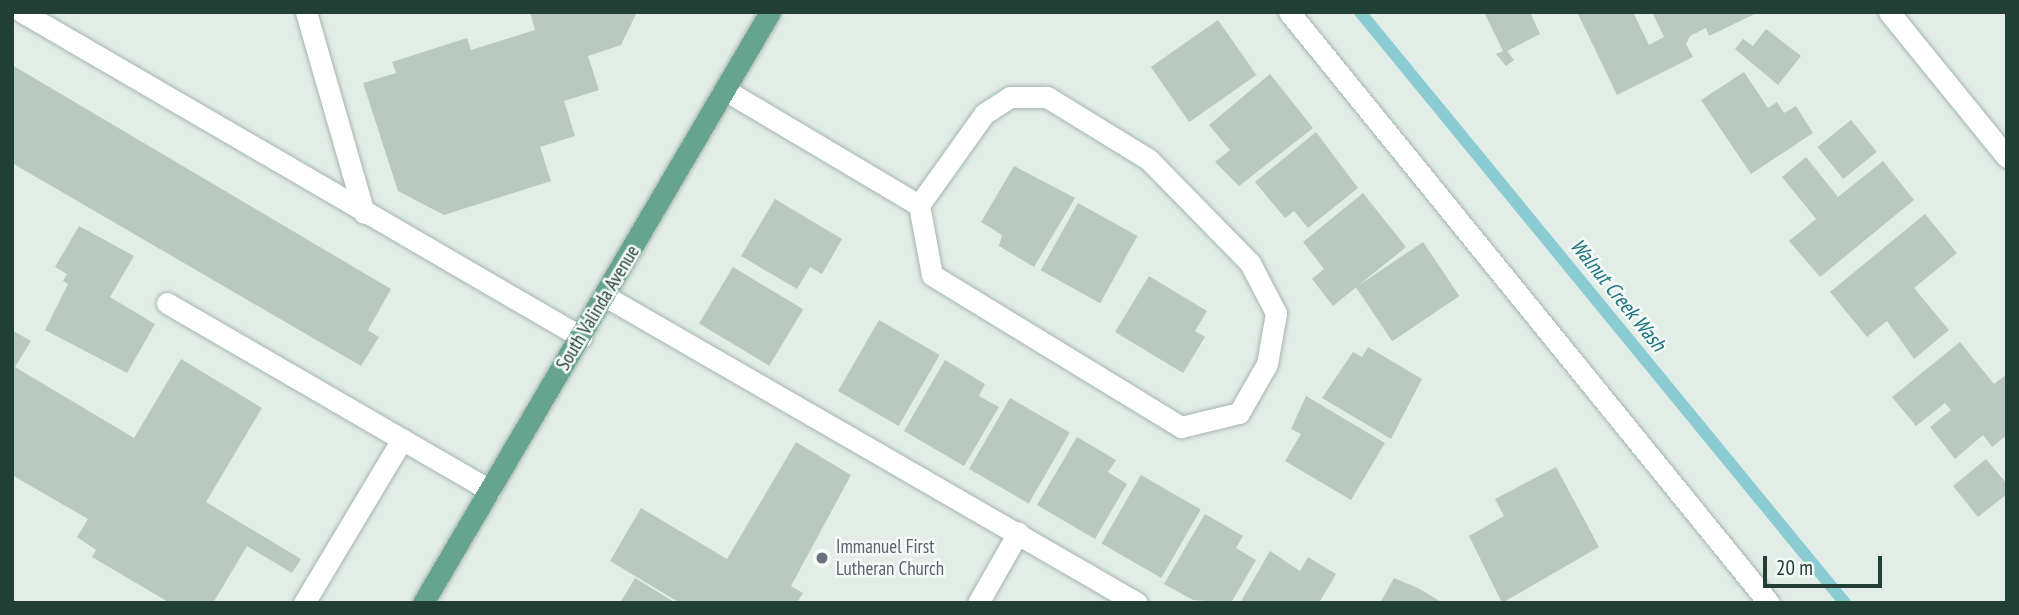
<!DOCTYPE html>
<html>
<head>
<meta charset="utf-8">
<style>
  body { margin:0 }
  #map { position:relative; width:2019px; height:615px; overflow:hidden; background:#e3ede8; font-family:"PT Sans Narrow",sans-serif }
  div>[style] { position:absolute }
  .stream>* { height:12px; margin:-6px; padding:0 6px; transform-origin:6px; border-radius:6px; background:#8bccd3 }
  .building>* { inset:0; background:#b9c8c1; transform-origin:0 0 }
  .roads { filter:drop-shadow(0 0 2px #a5b5af) drop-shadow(0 0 2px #a5b5af) }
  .minor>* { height:21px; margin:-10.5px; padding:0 10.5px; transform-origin:10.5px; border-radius:10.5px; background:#fff }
  .major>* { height:21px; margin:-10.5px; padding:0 10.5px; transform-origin:10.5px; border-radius:10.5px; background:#67a490 }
  .dots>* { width:19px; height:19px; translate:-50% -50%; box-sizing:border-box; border:4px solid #f4faf7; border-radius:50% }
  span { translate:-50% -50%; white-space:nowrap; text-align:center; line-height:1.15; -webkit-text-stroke:5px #f4faf7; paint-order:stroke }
  .street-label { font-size:19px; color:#223f36 }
  .worship-label { font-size:19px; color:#5b616d }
  .left { translate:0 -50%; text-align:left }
  .water-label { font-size:21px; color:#1b737d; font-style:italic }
  .frame { position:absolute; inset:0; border:14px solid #223f36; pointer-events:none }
  .scale { position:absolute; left:1763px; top:556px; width:119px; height:32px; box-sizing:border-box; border:4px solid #223f36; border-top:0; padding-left:9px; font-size:21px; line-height:24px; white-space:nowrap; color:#223f36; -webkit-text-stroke:5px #f4faf7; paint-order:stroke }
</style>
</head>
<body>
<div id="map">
  <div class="stream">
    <i style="left:1360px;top:12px;width:765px;rotate:50.63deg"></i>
  </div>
  <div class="building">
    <i style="clip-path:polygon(530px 12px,637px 12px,621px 45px,588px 56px,599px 90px,564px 101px,575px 136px,540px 147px,551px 181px,444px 215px,398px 191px,363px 83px,396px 73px,392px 62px,467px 38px,471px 50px,535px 30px)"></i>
    <i style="clip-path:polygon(1484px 12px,1530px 12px,1540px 34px,1507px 51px,1514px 60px,1506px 66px,1496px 54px,1503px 51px)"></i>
    <i style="clip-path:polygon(1577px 12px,1633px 12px,1649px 45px,1664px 37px,1652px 12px,1759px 12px,1709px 36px,1706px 28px,1690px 36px,1686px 44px,1693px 57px,1617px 95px)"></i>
    <i style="left:1218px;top:20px;width:67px;height:82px;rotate:55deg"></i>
    <i style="clip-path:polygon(1766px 29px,1801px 56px,1778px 85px,1735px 49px,1743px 39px,1753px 46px)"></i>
    <i style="clip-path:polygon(12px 65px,391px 289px,368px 330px,379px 337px,361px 366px,12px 163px)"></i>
    <i style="clip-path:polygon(1744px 72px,1768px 108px,1777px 102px,1784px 113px,1796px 106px,1813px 133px,1751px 174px,1701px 100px)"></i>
    <i style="clip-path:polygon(1270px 74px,1313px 128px,1239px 186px,1215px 162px,1230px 150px,1209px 125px)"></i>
    <i style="left:1851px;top:120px;width:41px;height:43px;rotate:51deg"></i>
    <i style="clip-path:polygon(1316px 132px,1358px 188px,1308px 228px,1294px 211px,1285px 218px,1255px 182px)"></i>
    <i style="clip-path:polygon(1806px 157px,1838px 197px,1883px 161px,1914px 200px,1820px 277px,1789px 241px,1816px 219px,1782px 177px)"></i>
    <i style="clip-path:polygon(1014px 166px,1075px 198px,1034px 267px,999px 246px,1002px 235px,981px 222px)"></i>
    <i style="clip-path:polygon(1363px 193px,1406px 247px,1333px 306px,1312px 279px,1324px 269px,1303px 242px)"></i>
    <i style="clip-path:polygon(775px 199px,842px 239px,822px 274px,810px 267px,797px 289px,741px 256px)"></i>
    <i style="left:1078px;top:203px;width:68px;height:77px;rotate:29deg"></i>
    <i style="clip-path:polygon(1925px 214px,1957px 253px,1914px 288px,1949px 330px,1914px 359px,1887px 321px,1867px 337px,1830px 292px)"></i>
    <i style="clip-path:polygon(79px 226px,134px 256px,110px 297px,155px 324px,127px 373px,45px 330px,68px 284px,63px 281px,67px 274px,55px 267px)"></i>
    <i style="left:1423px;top:242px;width:65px;height:81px;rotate:56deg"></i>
    <i style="left:733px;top:267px;width:82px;height:66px;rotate:31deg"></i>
    <i style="clip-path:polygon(1149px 276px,1207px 311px,1195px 331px,1205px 337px,1183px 373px,1115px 332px)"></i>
    <i style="left:879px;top:320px;width:70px;height:82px;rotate:30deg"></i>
    <i style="clip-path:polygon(12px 330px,31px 341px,15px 367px,134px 438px,181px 359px,262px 408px,206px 502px,301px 559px,292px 573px,247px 546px,213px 603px,170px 603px,92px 557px,96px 550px,77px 537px,88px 519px,12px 475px)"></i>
    <i style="clip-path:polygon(1960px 342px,1994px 384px,2007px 374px,2007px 435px,1992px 447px,1983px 435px,1955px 459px,1930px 427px,1951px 410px,1945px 403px,1916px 426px,1892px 397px)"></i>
    <i style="clip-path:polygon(1368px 347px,1422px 379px,1391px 439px,1322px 398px,1353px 352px,1362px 357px)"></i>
    <i style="clip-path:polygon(945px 360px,985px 384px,979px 396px,999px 407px,964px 466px,904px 431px)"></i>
    <i style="clip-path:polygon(1306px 396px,1385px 443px,1351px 500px,1285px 461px,1301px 434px,1291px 429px)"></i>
    <i style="left:1010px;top:398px;width:69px;height:82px;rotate:30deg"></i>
    <i style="clip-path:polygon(1077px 437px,1116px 460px,1108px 472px,1127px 484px,1095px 539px,1037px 505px)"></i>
    <i style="clip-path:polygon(796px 442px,851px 475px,791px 586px,803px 593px,797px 603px,680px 603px,610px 561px,641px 508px,727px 559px)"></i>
    <i style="clip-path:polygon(1986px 459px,2007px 484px,2007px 494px,1978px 517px,1953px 486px)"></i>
    <i style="clip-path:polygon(1556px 467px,1599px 547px,1502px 603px,1469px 536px,1504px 516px,1495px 499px)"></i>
    <i style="left:1141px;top:475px;width:69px;height:79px;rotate:30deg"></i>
    <i style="clip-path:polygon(1205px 514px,1243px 536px,1236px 548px,1256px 560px,1231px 603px,1193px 600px,1164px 584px)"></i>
    <i style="clip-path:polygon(1270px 551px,1300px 571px,1308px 557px,1336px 574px,1319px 603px,1240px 603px)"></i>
    <i style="clip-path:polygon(635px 578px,676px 603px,620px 603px)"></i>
    <i style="clip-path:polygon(1394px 578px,1418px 588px,1443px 603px,1380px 603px)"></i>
  </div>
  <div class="roads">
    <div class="minor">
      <i style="left:22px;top:12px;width:647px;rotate:30.17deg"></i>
      <i style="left:306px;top:12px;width:209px;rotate:73.9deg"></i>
      <i style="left:1289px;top:12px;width:761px;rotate:50.92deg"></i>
      <i style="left:1889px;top:12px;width:187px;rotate:50.9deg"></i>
      <i style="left:725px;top:90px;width:226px;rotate:30.7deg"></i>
      <i style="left:919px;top:205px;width:71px;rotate:79.5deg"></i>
      <i style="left:932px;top:275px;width:292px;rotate:31.4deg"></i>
      <i style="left:1181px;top:427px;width:60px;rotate:-13.6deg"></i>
      <i style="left:1239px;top:413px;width:56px;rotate:-60.3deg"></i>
      <i style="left:1267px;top:364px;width:52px;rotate:-80deg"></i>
      <i style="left:1276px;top:313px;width:56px;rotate:-117.5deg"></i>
      <i style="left:1250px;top:263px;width:146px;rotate:-134.4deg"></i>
      <i style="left:1148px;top:159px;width:119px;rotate:-148.5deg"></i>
      <i style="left:1047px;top:97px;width:37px;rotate:180deg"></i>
      <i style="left:1010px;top:97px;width:31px;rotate:147deg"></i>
      <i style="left:984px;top:114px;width:112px;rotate:125.5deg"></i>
      <i style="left:605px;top:296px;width:614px;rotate:29.99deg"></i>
      <i style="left:167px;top:303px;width:373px;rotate:30.1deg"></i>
      <i style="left:304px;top:603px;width:191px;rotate:-59.1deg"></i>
      <i style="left:978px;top:603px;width:81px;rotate:-60.3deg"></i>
    </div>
    <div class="major">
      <i style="left:423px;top:603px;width:685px;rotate:-59.58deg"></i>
    </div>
  </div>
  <div class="dots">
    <i style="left:822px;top:558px;background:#6b7280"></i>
  </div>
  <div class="street-label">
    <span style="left:598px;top:308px;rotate:-59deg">South Valinda Avenue</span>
  </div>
  <div class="worship-label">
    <span class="left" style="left:836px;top:558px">Immanuel First<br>Lutheran Church</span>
  </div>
  <div class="water-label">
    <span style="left:1618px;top:295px;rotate:51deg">Walnut Creek Wash</span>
  </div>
  <div class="frame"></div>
  <div class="scale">20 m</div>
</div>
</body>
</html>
